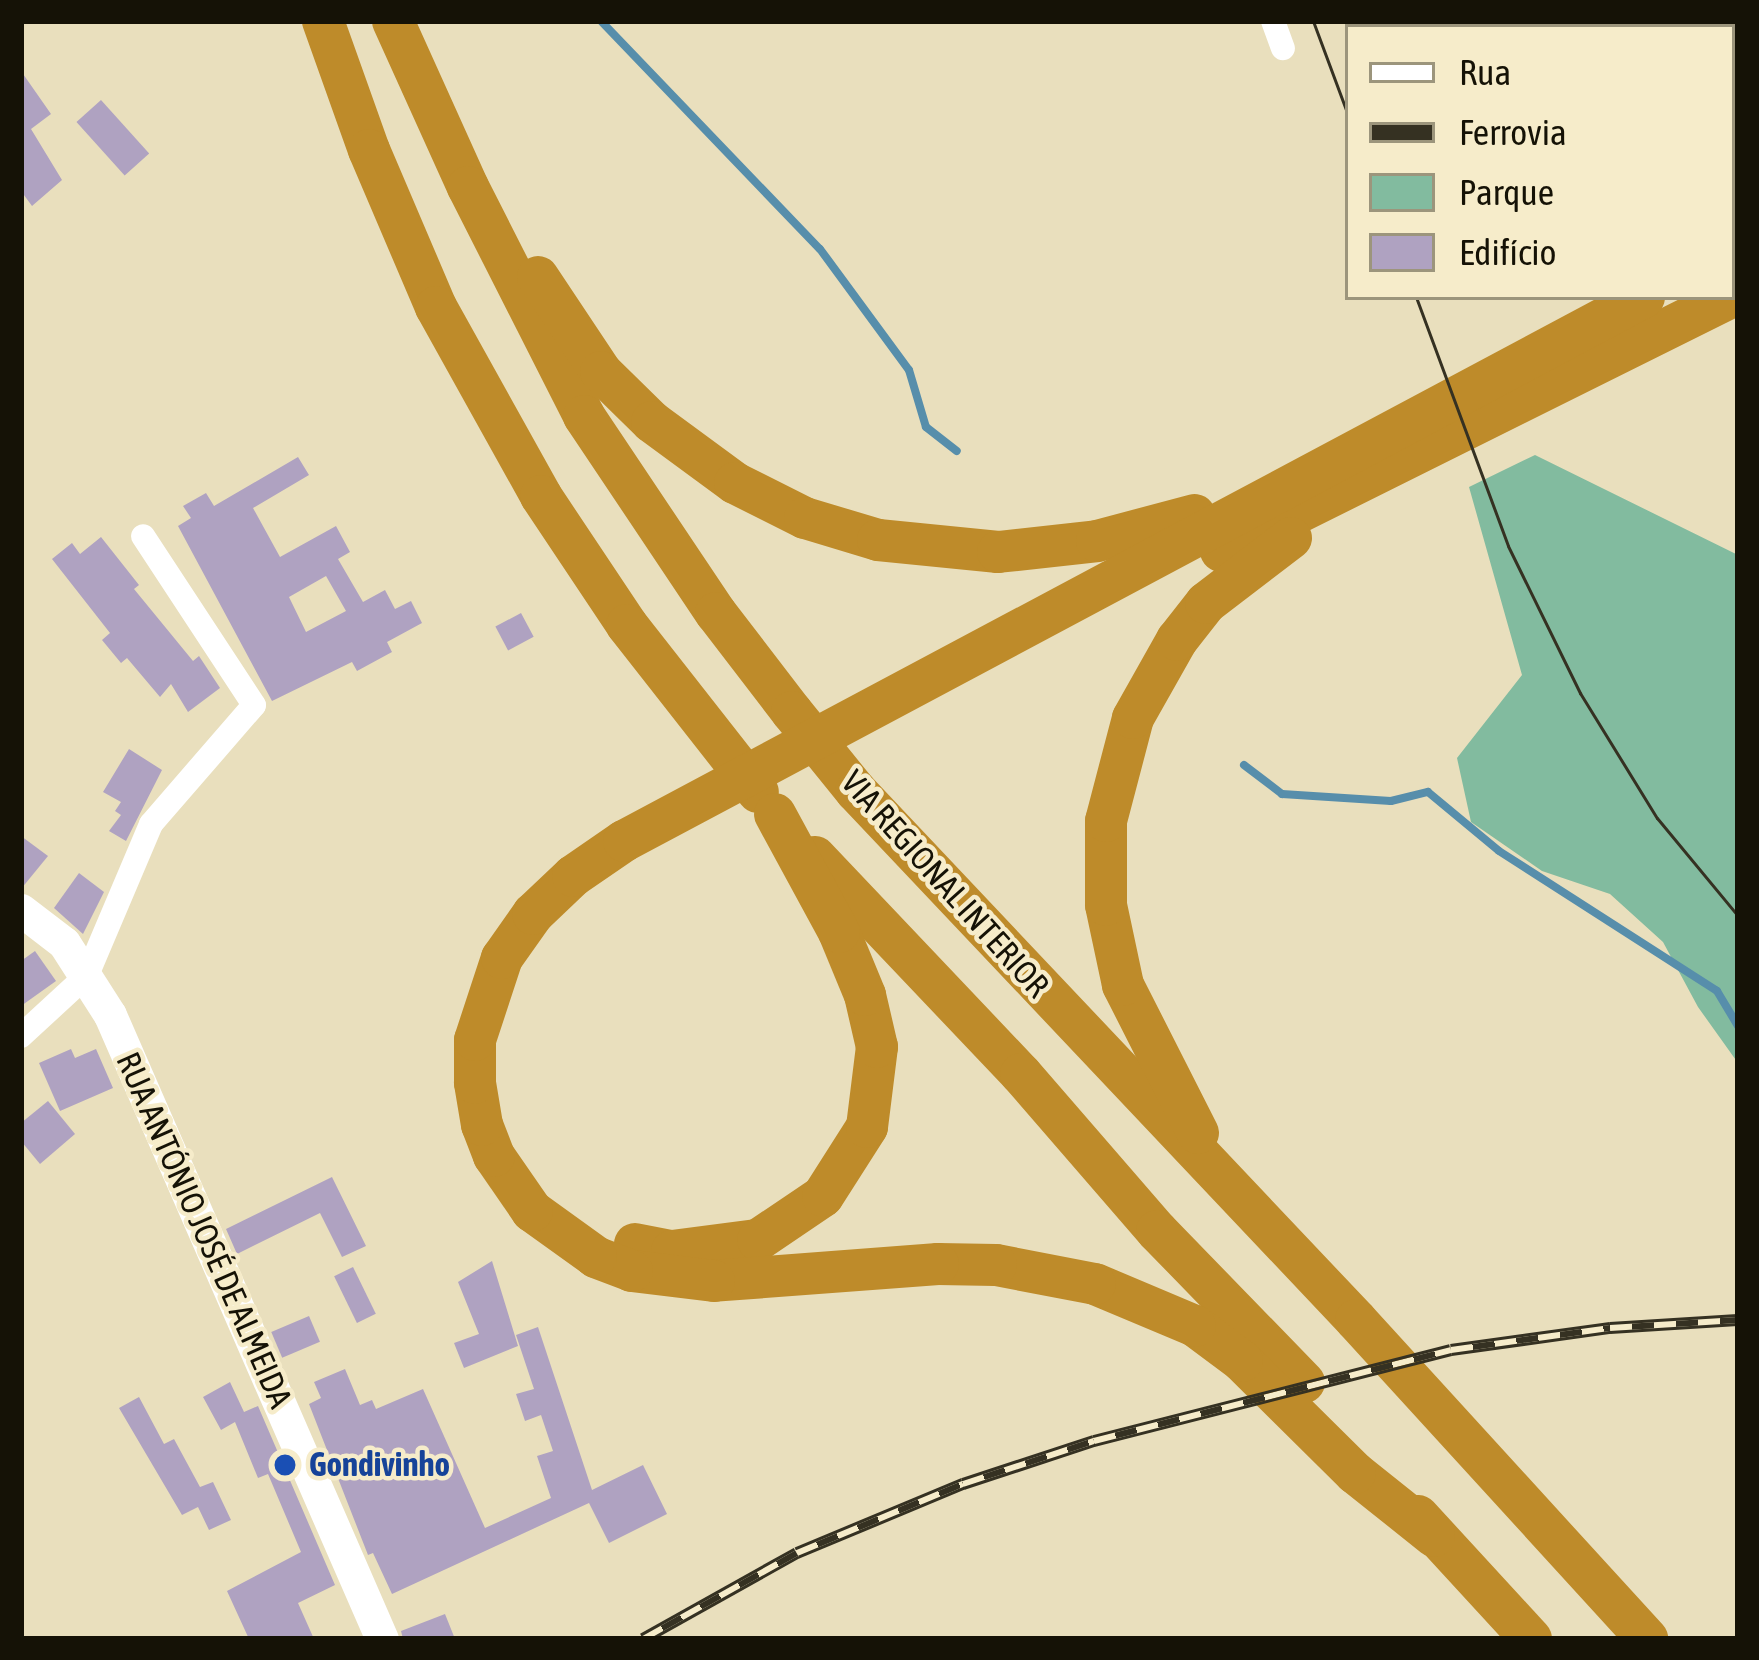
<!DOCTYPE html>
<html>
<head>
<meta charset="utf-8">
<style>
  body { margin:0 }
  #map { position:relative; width:1759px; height:1660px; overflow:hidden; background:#e9dfbd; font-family:"Asap Condensed",sans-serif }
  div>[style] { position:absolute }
  .green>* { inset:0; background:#82bb9f }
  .stream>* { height:8px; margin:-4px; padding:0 4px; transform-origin:4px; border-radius:4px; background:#578eab }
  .building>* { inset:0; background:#afa2c1; transform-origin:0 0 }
  .street>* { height:24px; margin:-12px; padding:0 12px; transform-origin:12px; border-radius:12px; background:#fff }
  .secondary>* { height:33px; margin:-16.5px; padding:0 16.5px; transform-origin:16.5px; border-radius:16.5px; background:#fff }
  .highway>* { height:42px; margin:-21px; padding:0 21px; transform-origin:21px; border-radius:21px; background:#be8b2a }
  .tram>* { height:3px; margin:-1.5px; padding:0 1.5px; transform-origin:1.5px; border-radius:1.5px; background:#353122 }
  .rail>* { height:12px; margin-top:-6px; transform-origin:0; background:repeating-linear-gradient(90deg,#f6ecca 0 22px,#353122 0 44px); box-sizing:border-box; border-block:3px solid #353122 }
  .dots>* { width:33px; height:33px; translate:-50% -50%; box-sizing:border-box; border:6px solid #f6ecca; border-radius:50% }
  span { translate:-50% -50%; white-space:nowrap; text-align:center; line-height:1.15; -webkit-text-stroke:9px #f6ecca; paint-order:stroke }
  .street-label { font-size:33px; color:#151206 }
  .transit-label { font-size:33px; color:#164399; font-weight:700 }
  .left { translate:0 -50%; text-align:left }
  .frame { position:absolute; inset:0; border:24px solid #151206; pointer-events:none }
  .legend { position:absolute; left:1345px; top:24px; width:390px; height:276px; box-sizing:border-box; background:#f6ecca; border:3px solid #9c957c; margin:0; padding:15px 21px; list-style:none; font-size:36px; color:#151206 }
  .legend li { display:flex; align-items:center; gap:24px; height:60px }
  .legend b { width:60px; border:3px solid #9c957c }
</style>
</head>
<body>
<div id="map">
  <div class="green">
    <i style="clip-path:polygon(1535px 455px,1738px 555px,1738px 1063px,1698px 1007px,1663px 942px,1610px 894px,1542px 871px,1471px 822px,1457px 758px,1522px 675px,1469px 487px)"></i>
  </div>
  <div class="stream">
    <i style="left:601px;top:21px;width:316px;rotate:46.2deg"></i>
    <i style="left:820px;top:249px;width:150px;rotate:53.7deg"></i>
    <i style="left:909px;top:370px;width:59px;rotate:73.4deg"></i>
    <i style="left:926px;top:427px;width:39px;rotate:38deg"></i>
    <i style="left:1244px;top:765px;width:48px;rotate:37.3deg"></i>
    <i style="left:1282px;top:794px;width:109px;rotate:3.7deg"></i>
    <i style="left:1391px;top:801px;width:38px;rotate:-14deg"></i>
    <i style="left:1428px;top:792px;width:92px;rotate:39.7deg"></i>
    <i style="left:1499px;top:851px;width:259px;rotate:32.7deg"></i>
    <i style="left:1717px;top:991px;width:41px;rotate:59deg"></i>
  </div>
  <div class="building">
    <i style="clip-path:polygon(21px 71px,51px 114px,31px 129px,62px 180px,32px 206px,21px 191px)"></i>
    <i style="left:101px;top:100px;width:72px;height:33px;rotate:48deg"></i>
    <i style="clip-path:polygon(evenodd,298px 457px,309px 475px,253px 508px,280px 557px,336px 526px,350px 552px,338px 559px,363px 602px,385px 590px,395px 609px,411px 601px,422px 623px,387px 642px,392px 652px,357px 671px,352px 662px,272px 701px,178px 526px,191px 518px,183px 506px,206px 493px,214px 506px,298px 457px,326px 576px,346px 611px,306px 632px,289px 597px,326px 576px)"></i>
    <i style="clip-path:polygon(101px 537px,139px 585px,134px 589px,193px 661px,199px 656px,220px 688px,188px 712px,171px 684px,160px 697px,127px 658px,121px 663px,102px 640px,110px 633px,52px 559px,72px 543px,80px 554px)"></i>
    <i style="left:521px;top:613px;width:27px;height:29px;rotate:62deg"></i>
    <i style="clip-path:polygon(129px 749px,162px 770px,126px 841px,109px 831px,121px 815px,115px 811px,121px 802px,103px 792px)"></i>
    <i style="clip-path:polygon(21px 836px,48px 856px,21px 889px)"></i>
    <i style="clip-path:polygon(79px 873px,104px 892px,83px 934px,54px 908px)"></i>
    <i style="clip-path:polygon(35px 951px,56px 981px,21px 1006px,21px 961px)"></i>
    <i style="clip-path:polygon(71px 1049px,75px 1058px,96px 1049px,113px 1088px,60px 1111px,39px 1063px)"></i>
    <i style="clip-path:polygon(48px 1101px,75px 1134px,40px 1164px,21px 1141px,21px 1123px)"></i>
    <i style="clip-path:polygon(332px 1177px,366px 1246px,342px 1257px,320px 1213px,237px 1254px,226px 1229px)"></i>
    <i style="clip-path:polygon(492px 1261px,518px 1346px,464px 1368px,454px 1343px,479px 1334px,458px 1282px)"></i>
    <i style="left:353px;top:1267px;width:52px;height:21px;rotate:64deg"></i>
    <i style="left:309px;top:1316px;width:28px;height:41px;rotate:67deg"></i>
    <i style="clip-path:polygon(538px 1327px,592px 1490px,643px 1465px,667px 1514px,609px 1543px,589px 1503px,392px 1594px,373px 1553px,368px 1555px,309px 1404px,321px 1398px,314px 1382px,345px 1369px,360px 1405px,372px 1400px,376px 1409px,423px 1389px,485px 1528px,551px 1498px,537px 1456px,553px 1451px,541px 1415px,525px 1421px,516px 1394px,534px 1389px,516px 1335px)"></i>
    <i style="clip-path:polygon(230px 1382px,244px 1412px,258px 1406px,335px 1585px,298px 1603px,314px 1639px,249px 1639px,227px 1591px,301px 1552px,268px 1474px,258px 1478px,235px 1422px,221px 1430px,203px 1397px)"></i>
    <i style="clip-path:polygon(139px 1397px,164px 1444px,174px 1439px,200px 1487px,213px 1482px,231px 1520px,209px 1530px,198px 1507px,182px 1515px,119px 1408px)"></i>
    <i style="clip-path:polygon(445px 1614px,455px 1639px,403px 1639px,401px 1631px)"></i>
  </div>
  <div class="street">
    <i style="left:1273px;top:21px;width:29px;rotate:70deg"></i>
    <i style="left:1483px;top:21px;width:8px;rotate:50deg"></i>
    <i style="left:1675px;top:21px;width:8px;rotate:50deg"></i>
    <i style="left:21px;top:1036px;width:90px;rotate:-42.7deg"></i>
    <i style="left:87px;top:975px;width:164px;rotate:-67deg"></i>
    <i style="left:151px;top:824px;width:157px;rotate:-49.1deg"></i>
    <i style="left:254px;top:705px;width:202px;rotate:-123.3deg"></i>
  </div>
  <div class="secondary">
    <i style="left:21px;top:910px;width:54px;rotate:37.5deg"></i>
    <i style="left:64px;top:943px;width:85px;rotate:57.4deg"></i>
    <i style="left:110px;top:1015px;width:681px;rotate:66.45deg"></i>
  </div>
  <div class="highway">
    <i style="left:323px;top:21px;width:137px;rotate:70.4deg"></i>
    <i style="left:369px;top:150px;width:171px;rotate:66.9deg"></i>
    <i style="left:436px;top:307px;width:216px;rotate:60.9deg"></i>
    <i style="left:541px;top:496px;width:155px;rotate:56.3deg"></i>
    <i style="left:627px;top:625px;width:212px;rotate:51.9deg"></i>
    <i style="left:393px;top:21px;width:182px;rotate:65.7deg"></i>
    <i style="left:468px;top:187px;width:257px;rotate:63.1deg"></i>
    <i style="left:584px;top:416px;width:237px;rotate:56.2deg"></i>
    <i style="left:716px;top:613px;width:125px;rotate:52.5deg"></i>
    <i style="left:792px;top:712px;width:102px;rotate:51deg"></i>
    <i style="left:856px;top:791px;width:728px;rotate:46.61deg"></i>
    <i style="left:1356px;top:1320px;width:432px;rotate:47.6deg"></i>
    <i style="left:1732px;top:242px;width:7px;rotate:-34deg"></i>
    <i style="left:538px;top:277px;width:114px;rotate:56.4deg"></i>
    <i style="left:601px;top:372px;width:71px;rotate:44.4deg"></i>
    <i style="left:652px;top:422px;width:103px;rotate:36.3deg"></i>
    <i style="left:735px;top:483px;width:78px;rotate:26.6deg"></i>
    <i style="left:805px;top:518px;width:76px;rotate:16.8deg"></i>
    <i style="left:878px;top:540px;width:121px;rotate:5.7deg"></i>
    <i style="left:998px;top:552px;width:100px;rotate:-6.3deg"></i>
    <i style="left:1097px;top:541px;width:101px;rotate:-14.9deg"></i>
    <i style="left:1221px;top:551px;width:570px;rotate:-26.48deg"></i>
    <i style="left:815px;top:857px;width:299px;rotate:46.5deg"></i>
    <i style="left:1021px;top:1074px;width:208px;rotate:49.1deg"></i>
    <i style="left:1157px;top:1231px;width:211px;rotate:45.8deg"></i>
    <i style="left:1198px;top:1133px;width:166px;rotate:-116.9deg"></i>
    <i style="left:1123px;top:985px;width:82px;rotate:-102deg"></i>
    <i style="left:1106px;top:905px;width:84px;rotate:-90deg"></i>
    <i style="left:1106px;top:821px;width:106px;rotate:-75.3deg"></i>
    <i style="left:1133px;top:718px;width:90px;rotate:-60.6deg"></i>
    <i style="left:1177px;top:640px;width:47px;rotate:-51.9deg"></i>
    <i style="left:1206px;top:603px;width:107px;rotate:-37.4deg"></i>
    <i style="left:635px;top:1244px;width:38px;rotate:11deg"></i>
    <i style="left:672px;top:1251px;width:87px;rotate:-7.3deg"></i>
    <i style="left:758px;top:1240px;width:78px;rotate:-34.1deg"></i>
    <i style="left:823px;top:1196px;width:82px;rotate:-57.5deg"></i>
    <i style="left:867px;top:1127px;width:81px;rotate:-82.9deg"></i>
    <i style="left:877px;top:1047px;width:53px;rotate:-103deg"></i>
    <i style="left:865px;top:995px;width:68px;rotate:-112.4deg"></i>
    <i style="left:839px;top:932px;width:134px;rotate:-118.5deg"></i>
    <i style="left:1418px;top:1516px;width:167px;rotate:47.4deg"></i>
    <i style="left:1434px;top:1536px;width:101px;rotate:-141.4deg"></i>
    <i style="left:1355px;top:1473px;width:159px;rotate:-135.3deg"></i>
    <i style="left:1242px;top:1361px;width:59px;rotate:-143.3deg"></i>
    <i style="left:1195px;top:1326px;width:108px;rotate:-157.2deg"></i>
    <i style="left:1095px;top:1284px;width:101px;rotate:-169.1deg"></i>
    <i style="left:996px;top:1265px;width:58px;rotate:-179deg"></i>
    <i style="left:938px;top:1264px;width:225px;rotate:175.7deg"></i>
    <i style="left:714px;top:1281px;width:83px;rotate:-173deg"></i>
    <i style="left:632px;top:1271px;width:39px;rotate:-159deg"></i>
    <i style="left:596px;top:1257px;width:79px;rotate:-144.3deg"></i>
    <i style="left:532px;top:1211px;width:67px;rotate:-124.6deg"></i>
    <i style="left:494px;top:1156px;width:33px;rotate:-111deg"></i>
    <i style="left:482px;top:1125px;width:43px;rotate:-99.5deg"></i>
    <i style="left:475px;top:1083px;width:43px;rotate:-90deg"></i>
    <i style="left:475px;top:1040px;width:86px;rotate:-71.8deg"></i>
    <i style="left:502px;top:958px;width:54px;rotate:-54.8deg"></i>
    <i style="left:533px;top:914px;width:55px;rotate:-43.5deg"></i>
    <i style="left:573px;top:876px;width:62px;rotate:-34.5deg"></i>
    <i style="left:624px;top:841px;width:1156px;rotate:-28.07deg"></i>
  </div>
  <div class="tram">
    <i style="left:1313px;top:21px;width:100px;rotate:69.6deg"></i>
    <i style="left:1416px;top:297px;width:265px;rotate:69.7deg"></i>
    <i style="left:1508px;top:546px;width:164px;rotate:63.9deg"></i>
    <i style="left:1580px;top:693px;width:147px;rotate:58.4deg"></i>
    <i style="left:1657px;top:818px;width:127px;rotate:50.4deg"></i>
  </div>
  <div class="rail">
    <i style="left:643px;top:1639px;width:176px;rotate:-29.2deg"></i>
    <i style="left:797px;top:1553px;width:180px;rotate:-22.6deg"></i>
    <i style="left:963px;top:1484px;width:138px;rotate:-18.2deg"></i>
    <i style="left:1094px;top:1441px;width:368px;rotate:-14.3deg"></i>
    <i style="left:1451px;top:1350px;width:161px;rotate:-7.9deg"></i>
    <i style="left:1610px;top:1328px;width:128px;rotate:-3.6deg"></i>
  </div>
  <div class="dots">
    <i style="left:285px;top:1465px;background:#1a4fb4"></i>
  </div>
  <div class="street-label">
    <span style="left:945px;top:884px;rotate:48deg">VIA REGIONAL INTERIOR</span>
    <span style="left:204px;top:1230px;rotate:66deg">RUA ANTÓNIO JOSÉ DE ALMEIDA</span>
  </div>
  <div class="transit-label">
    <span class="left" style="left:309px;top:1465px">Gondivinho</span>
  </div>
  <div class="frame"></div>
  <ul class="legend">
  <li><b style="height:15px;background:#fff"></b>Rua</li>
  <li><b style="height:15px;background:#353122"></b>Ferrovia</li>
  <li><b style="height:33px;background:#82bb9f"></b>Parque</li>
  <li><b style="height:33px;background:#afa2c1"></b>Edifício</li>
  </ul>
</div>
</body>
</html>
